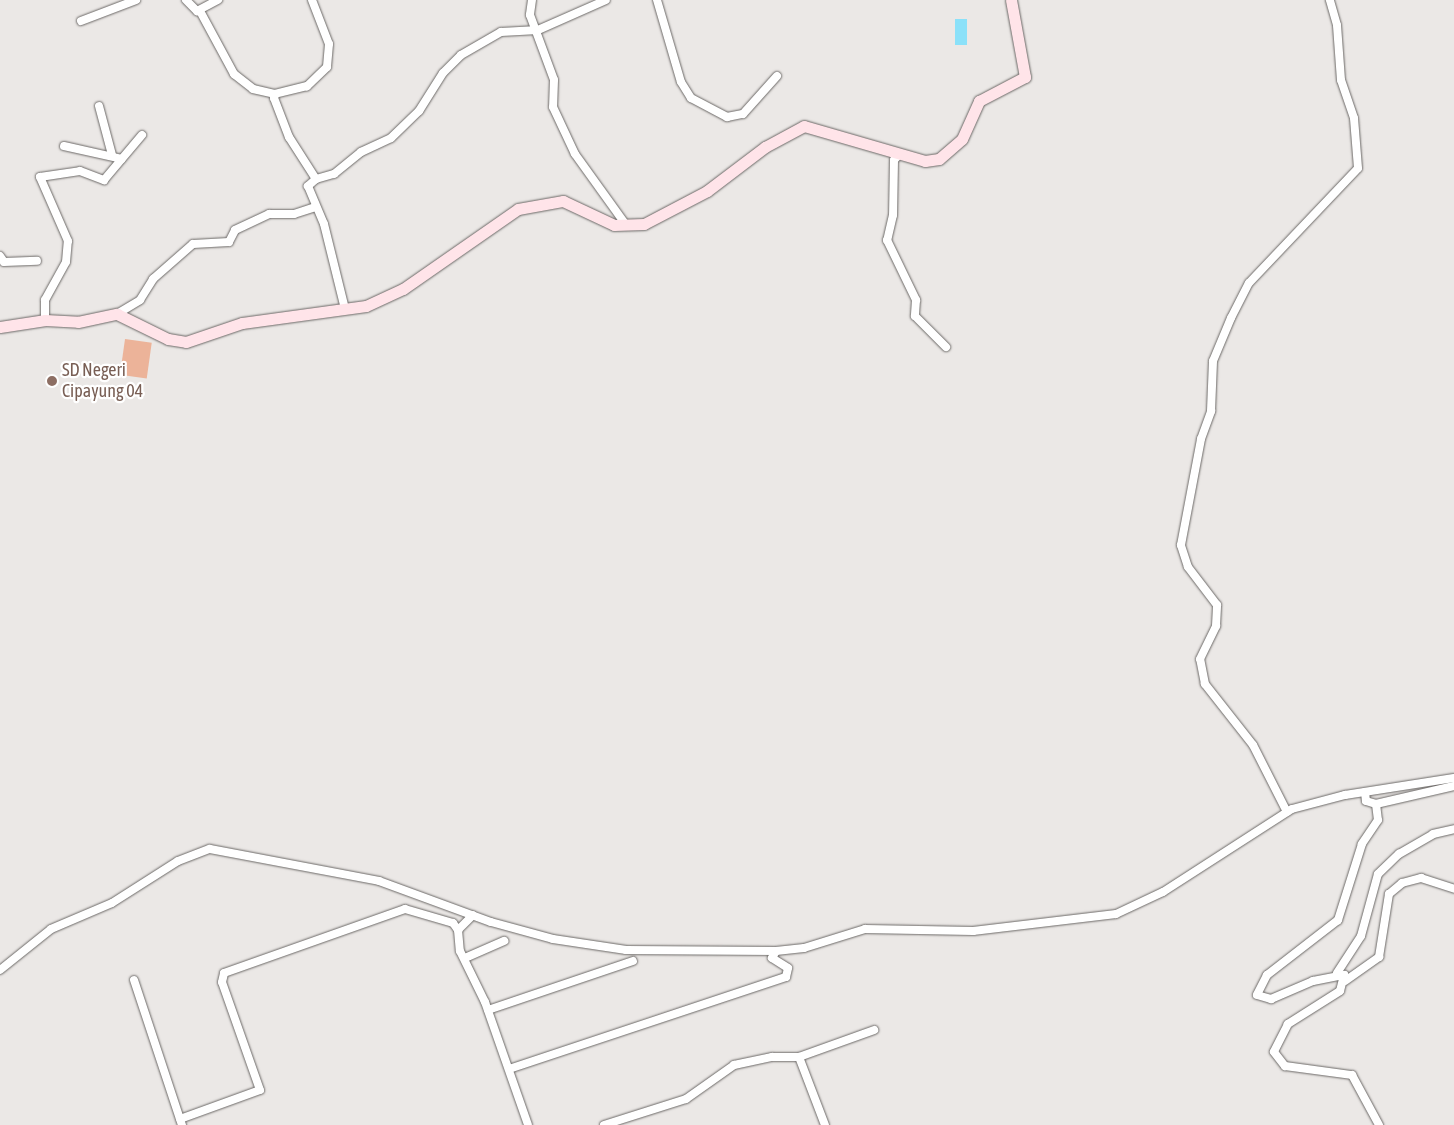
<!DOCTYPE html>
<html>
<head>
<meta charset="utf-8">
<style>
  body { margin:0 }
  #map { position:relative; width:1454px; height:1125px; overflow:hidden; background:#ebe8e6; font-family:"Asap Condensed",sans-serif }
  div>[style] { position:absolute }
  .green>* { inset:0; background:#ecb399; transform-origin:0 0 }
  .water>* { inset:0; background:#8be1f9; transform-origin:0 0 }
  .roads { filter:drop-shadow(0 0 1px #6b6866) drop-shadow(0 0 1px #6b6866) }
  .street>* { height:8px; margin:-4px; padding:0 4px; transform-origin:4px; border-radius:4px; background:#fff }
  .secondary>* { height:11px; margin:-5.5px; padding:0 5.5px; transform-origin:5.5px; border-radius:5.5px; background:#ffe4e9 }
  .dots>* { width:14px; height:14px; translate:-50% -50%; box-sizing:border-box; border:2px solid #fff; border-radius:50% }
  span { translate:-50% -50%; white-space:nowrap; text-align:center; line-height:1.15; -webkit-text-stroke:4.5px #fff; paint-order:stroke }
  .education-label { font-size:18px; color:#785e54 }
  .left { translate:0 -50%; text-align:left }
</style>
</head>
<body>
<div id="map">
  <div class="green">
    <i style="left:125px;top:339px;width:27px;height:36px;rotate:8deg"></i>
  </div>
  <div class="water">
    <i style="left:955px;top:19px;width:12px;height:26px"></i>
  </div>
  <div class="roads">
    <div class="street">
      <i style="left:186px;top:0;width:16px;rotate:45deg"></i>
      <i style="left:197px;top:11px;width:24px;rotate:-28deg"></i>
      <i style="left:312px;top:0;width:47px;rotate:68.9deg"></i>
      <i style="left:329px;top:44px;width:23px;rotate:95deg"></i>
      <i style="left:327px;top:67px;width:28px;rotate:136deg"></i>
      <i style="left:307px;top:86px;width:33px;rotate:166deg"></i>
      <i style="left:275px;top:94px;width:4px;rotate:104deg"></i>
      <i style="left:274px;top:98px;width:42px;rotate:69deg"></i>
      <i style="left:289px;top:137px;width:50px;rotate:57.3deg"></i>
      <i style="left:316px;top:179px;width:11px;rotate:139deg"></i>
      <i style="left:308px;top:186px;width:41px;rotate:67.2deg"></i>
      <i style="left:324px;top:224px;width:88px;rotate:76.1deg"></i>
      <i style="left:532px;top:0;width:15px;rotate:98deg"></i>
      <i style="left:530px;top:15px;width:69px;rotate:69.7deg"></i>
      <i style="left:554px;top:80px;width:27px;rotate:92deg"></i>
      <i style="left:553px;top:107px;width:52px;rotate:64.9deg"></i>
      <i style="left:575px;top:154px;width:87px;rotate:54.3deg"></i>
      <i style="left:657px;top:0;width:85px;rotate:73.7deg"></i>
      <i style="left:681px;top:82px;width:19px;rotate:58deg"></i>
      <i style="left:691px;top:98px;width:41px;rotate:27.8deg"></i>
      <i style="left:727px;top:117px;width:16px;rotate:-11deg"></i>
      <i style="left:743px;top:114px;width:51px;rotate:-48.2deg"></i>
      <i style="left:200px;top:11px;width:72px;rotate:61.6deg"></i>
      <i style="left:234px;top:74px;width:24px;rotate:38deg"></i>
      <i style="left:253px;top:89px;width:23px;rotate:13deg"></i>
      <i style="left:81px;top:21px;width:59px;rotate:-20.9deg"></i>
      <i style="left:99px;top:106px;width:51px;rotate:75.1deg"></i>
      <i style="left:64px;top:146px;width:59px;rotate:12.6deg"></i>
      <i style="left:900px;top:154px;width:8px;rotate:135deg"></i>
      <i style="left:894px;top:160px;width:55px;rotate:91deg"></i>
      <i style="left:893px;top:215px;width:26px;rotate:103deg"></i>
      <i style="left:887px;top:240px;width:67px;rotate:64.2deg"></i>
      <i style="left:916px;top:300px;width:16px;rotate:94deg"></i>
      <i style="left:915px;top:316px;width:44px;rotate:45deg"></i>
      <i style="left:316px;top:179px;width:19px;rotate:-16deg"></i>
      <i style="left:334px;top:174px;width:35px;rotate:-39deg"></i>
      <i style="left:361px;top:152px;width:33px;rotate:-25deg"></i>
      <i style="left:391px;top:138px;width:39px;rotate:-44deg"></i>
      <i style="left:419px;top:111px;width:45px;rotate:-57.7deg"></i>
      <i style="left:443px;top:73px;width:25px;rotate:-45deg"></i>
      <i style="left:461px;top:55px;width:46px;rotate:-29.9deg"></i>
      <i style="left:501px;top:32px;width:37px;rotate:-3deg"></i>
      <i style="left:538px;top:30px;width:74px;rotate:-23.8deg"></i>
      <i style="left:0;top:256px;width:7px;rotate:56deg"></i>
      <i style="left:4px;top:262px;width:33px;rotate:-2deg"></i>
      <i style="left:117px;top:314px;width:27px;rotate:-31deg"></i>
      <i style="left:140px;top:300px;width:25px;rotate:-58deg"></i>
      <i style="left:153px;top:279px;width:53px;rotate:-41.2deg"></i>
      <i style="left:193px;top:244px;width:36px;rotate:-3deg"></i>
      <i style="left:229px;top:242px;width:13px;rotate:-63deg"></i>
      <i style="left:235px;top:230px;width:38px;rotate:-25deg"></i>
      <i style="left:269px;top:214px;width:25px"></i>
      <i style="left:294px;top:214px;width:23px;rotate:-18deg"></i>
      <i style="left:45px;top:320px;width:20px;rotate:-90deg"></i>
      <i style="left:45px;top:300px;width:43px;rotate:-61.1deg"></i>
      <i style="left:66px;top:262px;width:21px;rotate:-85deg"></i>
      <i style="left:68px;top:241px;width:70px;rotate:-113.6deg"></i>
      <i style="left:40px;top:177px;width:40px;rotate:-8.5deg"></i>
      <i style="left:80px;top:171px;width:26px;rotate:21deg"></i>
      <i style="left:104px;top:180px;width:59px;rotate:-49.8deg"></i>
      <i style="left:1365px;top:792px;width:9px;rotate:84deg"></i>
      <i style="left:1366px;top:801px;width:10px;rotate:17deg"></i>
      <i style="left:1376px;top:804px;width:80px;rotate:-13deg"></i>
      <i style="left:1376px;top:804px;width:16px;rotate:83deg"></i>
      <i style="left:1378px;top:820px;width:29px;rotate:124deg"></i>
      <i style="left:1362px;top:844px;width:80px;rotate:107.5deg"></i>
      <i style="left:1338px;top:920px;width:90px;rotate:142.2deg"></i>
      <i style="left:1267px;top:975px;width:22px;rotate:117deg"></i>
      <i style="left:1257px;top:995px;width:15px;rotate:16deg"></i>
      <i style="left:1271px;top:999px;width:46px;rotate:-23.2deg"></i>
      <i style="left:1313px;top:981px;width:32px;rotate:-11deg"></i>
      <i style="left:1344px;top:975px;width:16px;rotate:104deg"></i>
      <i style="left:1340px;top:991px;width:62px;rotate:147.6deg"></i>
      <i style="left:1288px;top:1024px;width:31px;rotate:117deg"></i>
      <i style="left:1274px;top:1052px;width:18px;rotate:52deg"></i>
      <i style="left:1285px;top:1066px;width:68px;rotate:7.7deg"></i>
      <i style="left:1352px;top:1075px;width:57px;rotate:61.6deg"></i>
      <i style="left:1287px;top:812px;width:75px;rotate:-116.9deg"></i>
      <i style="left:1253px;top:745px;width:78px;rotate:-128.2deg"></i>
      <i style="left:1205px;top:684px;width:25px;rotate:-101deg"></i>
      <i style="left:1200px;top:659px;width:37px;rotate:-64deg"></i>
      <i style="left:1216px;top:626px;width:21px;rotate:-87deg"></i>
      <i style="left:1217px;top:605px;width:48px;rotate:-127.3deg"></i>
      <i style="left:1188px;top:567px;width:23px;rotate:-108deg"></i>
      <i style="left:1181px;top:545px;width:108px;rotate:-79.3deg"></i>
      <i style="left:1201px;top:439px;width:30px;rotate:-70deg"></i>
      <i style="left:1211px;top:411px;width:50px;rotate:-87.7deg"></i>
      <i style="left:1213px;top:361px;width:47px;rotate:-67.3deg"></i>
      <i style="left:1231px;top:318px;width:39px;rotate:-63deg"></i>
      <i style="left:1249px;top:283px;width:158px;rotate:-46.5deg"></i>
      <i style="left:1358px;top:168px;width:50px;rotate:-94.6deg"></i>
      <i style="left:1354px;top:118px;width:40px;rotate:-108.9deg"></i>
      <i style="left:1341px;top:80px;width:55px;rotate:-94.2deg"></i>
      <i style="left:1337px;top:25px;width:26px;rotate:-106deg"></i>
      <i style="left:458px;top:930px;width:21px;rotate:-45deg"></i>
      <i style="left:465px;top:958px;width:43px;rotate:-23.6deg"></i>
      <i style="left:0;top:970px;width:65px;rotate:-38.8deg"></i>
      <i style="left:51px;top:929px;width:66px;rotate:-23.1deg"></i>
      <i style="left:112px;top:903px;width:78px;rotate:-32.5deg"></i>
      <i style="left:178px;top:861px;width:34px;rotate:-21deg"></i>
      <i style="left:210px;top:849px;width:172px;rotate:10.7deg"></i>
      <i style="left:379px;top:881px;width:119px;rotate:20.1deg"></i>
      <i style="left:491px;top:922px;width:64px;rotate:15.3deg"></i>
      <i style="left:553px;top:939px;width:74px;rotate:8.6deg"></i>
      <i style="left:626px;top:950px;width:150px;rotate:0.4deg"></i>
      <i style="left:776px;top:951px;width:28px;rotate:-6deg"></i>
      <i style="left:804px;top:948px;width:64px;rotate:-17.3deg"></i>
      <i style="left:865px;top:929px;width:108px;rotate:1.1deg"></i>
      <i style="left:973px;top:931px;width:144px;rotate:-6.8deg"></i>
      <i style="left:1116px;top:914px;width:52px;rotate:-25.1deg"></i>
      <i style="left:1163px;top:892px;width:153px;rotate:-32.8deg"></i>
      <i style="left:1292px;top:809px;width:55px;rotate:-14.8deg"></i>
      <i style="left:1345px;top:795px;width:110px;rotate:-8.9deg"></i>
      <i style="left:1337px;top:973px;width:44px;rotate:-57deg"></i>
      <i style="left:1361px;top:936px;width:64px;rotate:-74.7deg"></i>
      <i style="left:1378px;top:874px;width:29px;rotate:-44deg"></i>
      <i style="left:1399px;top:854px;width:39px;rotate:-30deg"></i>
      <i style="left:1433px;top:834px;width:22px;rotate:-13deg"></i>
      <i style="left:134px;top:980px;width:153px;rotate:71.7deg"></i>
      <i style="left:1345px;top:981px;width:42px;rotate:-35.2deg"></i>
      <i style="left:1379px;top:957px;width:64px;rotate:-81deg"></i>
      <i style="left:1389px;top:894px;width:17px;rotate:-40deg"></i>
      <i style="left:1402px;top:883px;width:20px;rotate:-15deg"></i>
      <i style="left:1421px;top:878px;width:35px;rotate:18deg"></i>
      <i style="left:488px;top:1010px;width:153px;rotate:-18.7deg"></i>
      <i style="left:509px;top:1069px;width:292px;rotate:-18.4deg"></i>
      <i style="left:786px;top:977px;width:9px;rotate:-77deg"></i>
      <i style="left:788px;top:968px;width:19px;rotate:-148deg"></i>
      <i style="left:772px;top:958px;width:8px;rotate:-60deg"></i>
      <i style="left:180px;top:1119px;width:85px;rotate:-19.9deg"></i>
      <i style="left:260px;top:1090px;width:114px;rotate:-109.4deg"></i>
      <i style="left:222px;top:982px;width:9px;rotate:-77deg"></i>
      <i style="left:224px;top:973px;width:192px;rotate:-19.5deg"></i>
      <i style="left:405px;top:909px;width:50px;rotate:16.3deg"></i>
      <i style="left:453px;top:923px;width:9px;rotate:54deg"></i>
      <i style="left:458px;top:930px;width:21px;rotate:85deg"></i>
      <i style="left:460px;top:951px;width:57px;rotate:63.9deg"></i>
      <i style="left:485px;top:1002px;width:130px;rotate:70.7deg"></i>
      <i style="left:604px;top:1125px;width:86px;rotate:-17.6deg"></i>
      <i style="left:686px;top:1099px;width:59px;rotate:-35.3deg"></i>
      <i style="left:734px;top:1065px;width:39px;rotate:-12deg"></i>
      <i style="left:772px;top:1057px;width:27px"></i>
      <i style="left:825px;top:1125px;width:73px;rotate:-110.9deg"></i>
      <i style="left:799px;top:1057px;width:80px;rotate:-19.8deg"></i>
    </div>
    <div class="secondary">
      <i style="left:0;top:327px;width:46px;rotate:-8.8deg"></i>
      <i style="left:45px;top:320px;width:33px;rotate:3deg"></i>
      <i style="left:78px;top:322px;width:40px;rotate:-12deg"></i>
      <i style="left:117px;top:314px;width:57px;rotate:26.1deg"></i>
      <i style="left:168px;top:339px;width:18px;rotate:9deg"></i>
      <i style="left:186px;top:342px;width:59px;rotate:-18.7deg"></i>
      <i style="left:242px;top:323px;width:125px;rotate:-7.8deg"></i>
      <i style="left:366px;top:306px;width:41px;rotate:-24.7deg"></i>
      <i style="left:403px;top:289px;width:140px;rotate:-34.8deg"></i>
      <i style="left:518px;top:209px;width:46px;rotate:-10.1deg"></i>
      <i style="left:563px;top:201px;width:56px;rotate:25.2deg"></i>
      <i style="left:614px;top:225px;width:30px;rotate:-2deg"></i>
      <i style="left:644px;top:224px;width:71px;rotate:-27.6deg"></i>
      <i style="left:707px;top:191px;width:73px;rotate:-37.2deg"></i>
      <i style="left:765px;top:147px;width:44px;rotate:-28.3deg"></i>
      <i style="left:804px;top:126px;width:126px;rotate:16.1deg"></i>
      <i style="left:925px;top:161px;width:14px;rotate:-8deg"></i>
      <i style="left:939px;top:159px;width:30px;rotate:-41deg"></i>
      <i style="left:962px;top:139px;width:42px;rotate:-65.9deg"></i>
      <i style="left:979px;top:101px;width:52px;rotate:-27.6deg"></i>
      <i style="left:1025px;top:77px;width:78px;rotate:-100.3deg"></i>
    </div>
  </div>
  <div class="dots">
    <i style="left:52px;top:381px;background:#8d6e63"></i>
  </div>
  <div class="education-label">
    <span class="left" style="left:62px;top:381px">SD Negeri<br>Cipayung 04</span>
  </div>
</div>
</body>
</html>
